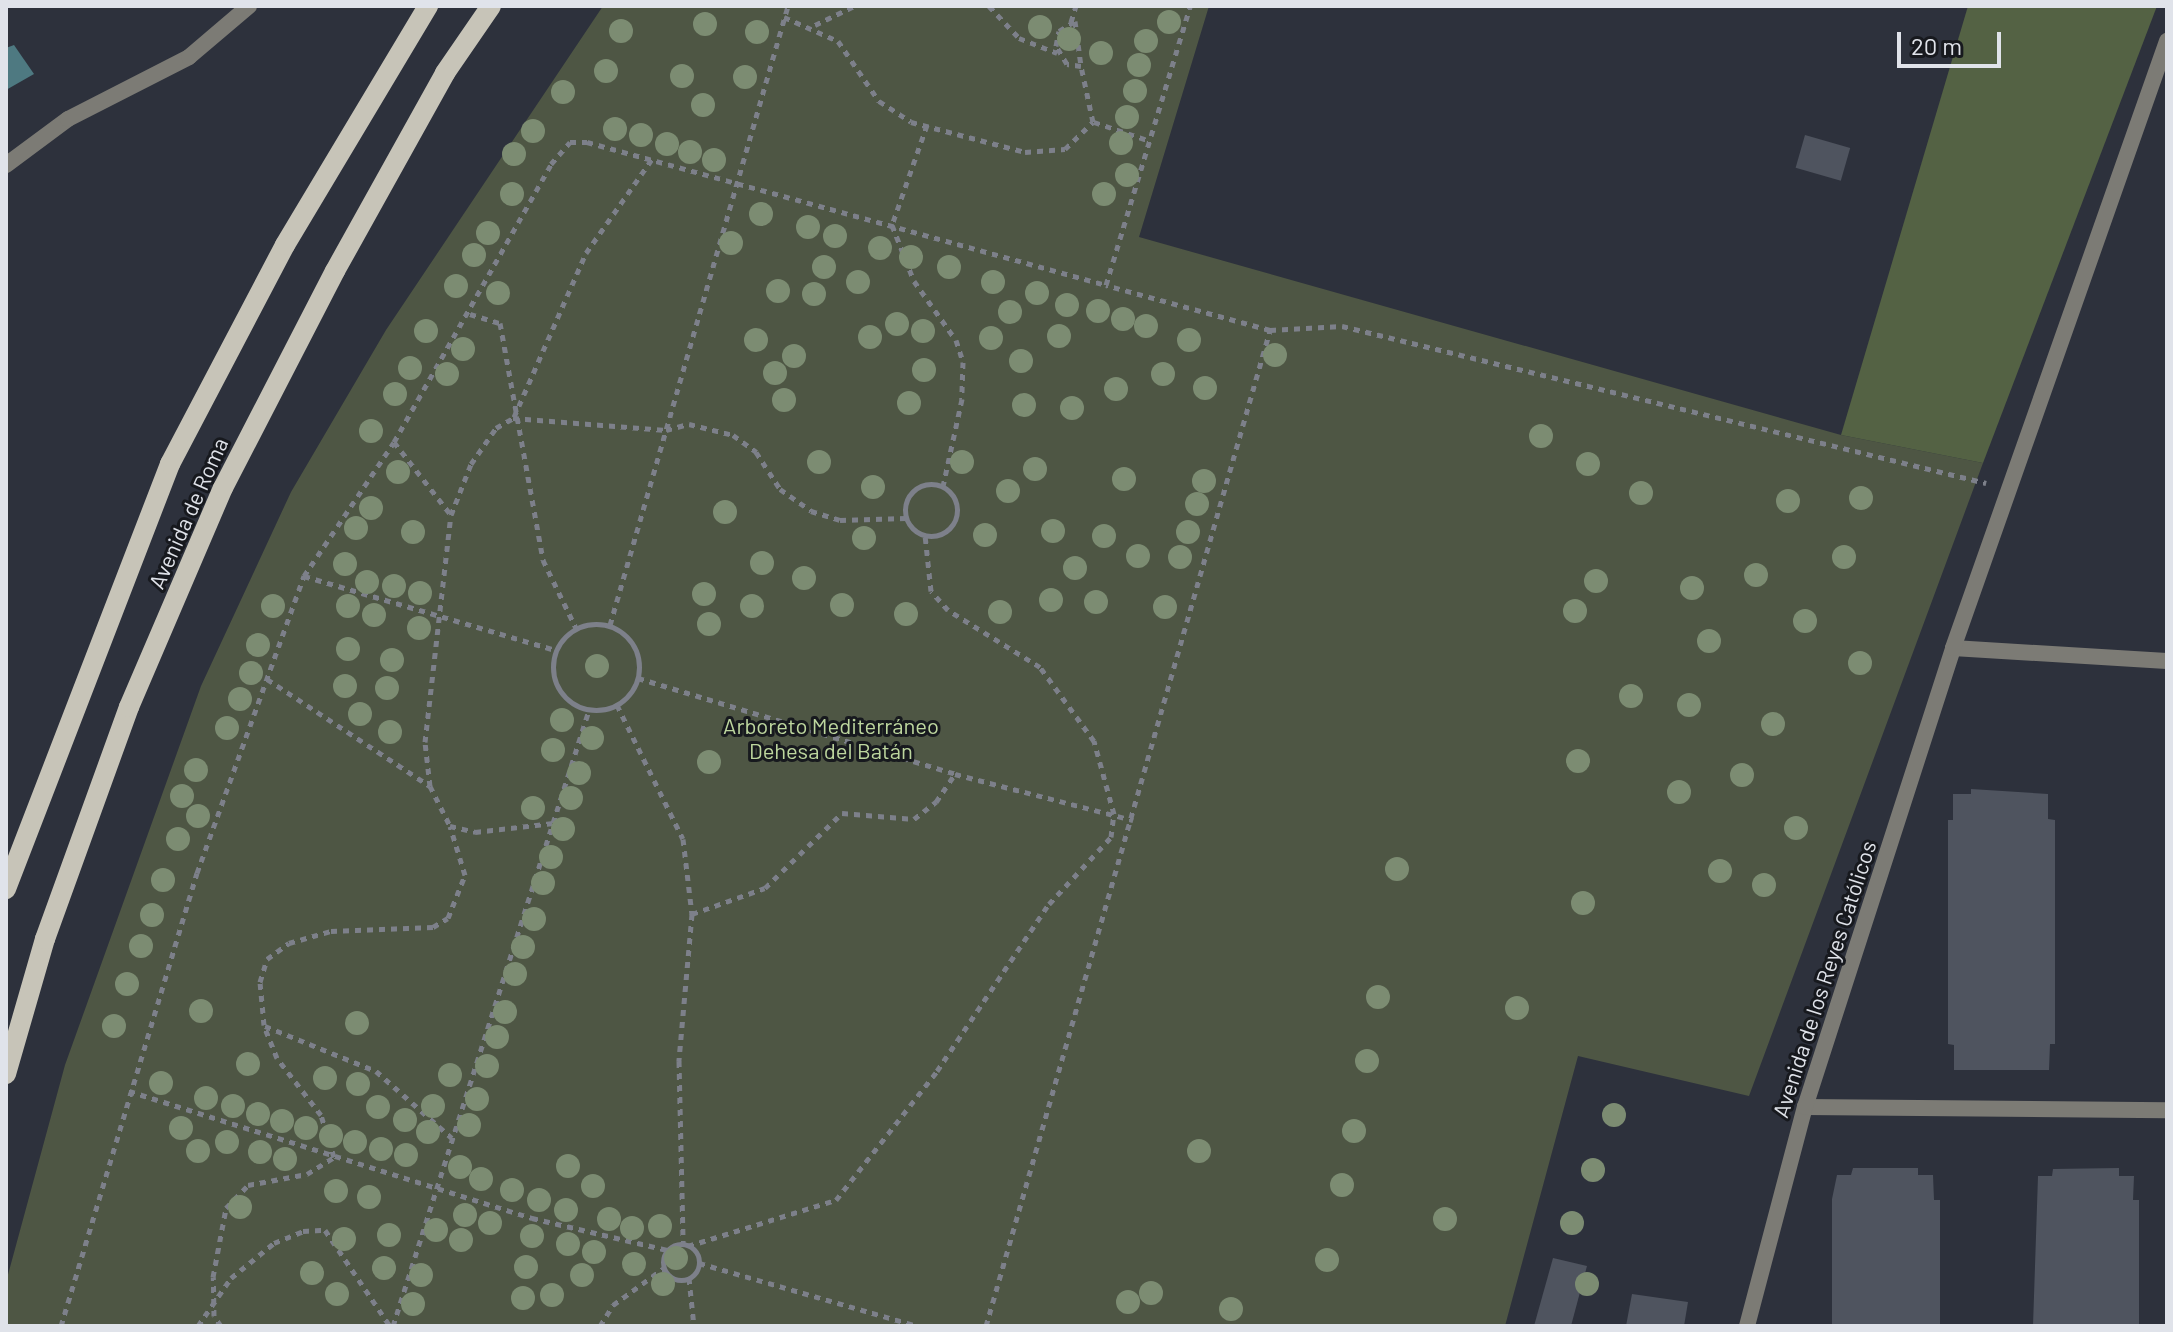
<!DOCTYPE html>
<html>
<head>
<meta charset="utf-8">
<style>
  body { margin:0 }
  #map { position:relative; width:2173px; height:1332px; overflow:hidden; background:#2d313c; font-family:Barlow,sans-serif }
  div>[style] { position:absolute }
  .green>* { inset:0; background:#4e5644 }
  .forest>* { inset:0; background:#546244 }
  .water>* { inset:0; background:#4e7981 }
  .building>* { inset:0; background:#4f545f; transform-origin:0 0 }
  .path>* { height:5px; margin-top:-2.5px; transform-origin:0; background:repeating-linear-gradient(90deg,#7d808a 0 6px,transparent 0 12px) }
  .path>.ring { margin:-2.5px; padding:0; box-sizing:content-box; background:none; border:5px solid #7d808a; border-radius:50% }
  .minor>* { height:16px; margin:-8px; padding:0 8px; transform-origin:8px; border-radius:8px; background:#7c7b75 }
  .primary>* { height:20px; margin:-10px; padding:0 10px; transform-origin:10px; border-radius:10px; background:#c7c4b8 }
  .trees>* { width:24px; height:24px; margin:-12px; border-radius:50%; background:#7c8c72 }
  span { translate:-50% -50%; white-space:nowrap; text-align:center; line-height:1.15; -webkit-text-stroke:6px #17191e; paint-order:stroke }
  .street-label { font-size:22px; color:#e0e3ea }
  .park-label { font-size:22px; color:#bdd69e }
  .frame { position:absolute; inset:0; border:8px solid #e0e3ea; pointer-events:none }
  .scale { position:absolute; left:1897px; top:32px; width:104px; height:36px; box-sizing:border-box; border:4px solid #e0e3ea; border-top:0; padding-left:10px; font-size:24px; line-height:28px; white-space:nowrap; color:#e0e3ea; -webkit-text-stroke:6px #17191e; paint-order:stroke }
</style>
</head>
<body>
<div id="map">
  <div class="green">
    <i style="clip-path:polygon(603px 6px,1209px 6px,1139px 237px,1841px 435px,1983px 463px,1749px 1096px,1578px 1056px,1505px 1326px,6px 1326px,6px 1282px,65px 1065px,201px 686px,291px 492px,386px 330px)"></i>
  </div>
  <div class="forest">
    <i style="clip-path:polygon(1968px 6px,2157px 6px,1983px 463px,1841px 435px)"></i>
  </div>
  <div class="water">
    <i style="clip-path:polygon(14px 45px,34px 74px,6px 90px,6px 48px)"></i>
  </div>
  <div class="building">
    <i style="left:1805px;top:135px;width:47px;height:34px;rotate:16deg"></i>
    <i style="clip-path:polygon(1971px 789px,2048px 794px,2048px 819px,2055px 820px,2055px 1044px,2050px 1044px,2049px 1070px,1954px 1070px,1954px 1045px,1948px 1044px,1948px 820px,1953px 820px,1953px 794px,1971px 794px)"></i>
    <i style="clip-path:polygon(1853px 1168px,1918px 1168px,1918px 1175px,1933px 1175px,1934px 1200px,1940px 1200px,1940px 1326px,1832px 1326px,1832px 1199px,1837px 1175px,1851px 1175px)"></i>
    <i style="clip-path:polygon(2119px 1168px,2119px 1176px,2134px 1176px,2133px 1200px,2139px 1200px,2139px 1326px,2033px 1326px,2038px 1176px,2052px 1176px,2053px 1169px)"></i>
    <i style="clip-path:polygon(1553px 1258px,1587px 1266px,1571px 1326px,1534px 1326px)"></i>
    <i style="clip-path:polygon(1632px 1294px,1688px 1302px,1684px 1326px,1626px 1326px)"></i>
  </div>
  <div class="path">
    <i style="left:989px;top:6px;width:44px;rotate:46.8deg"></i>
    <i style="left:1019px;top:38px;width:41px;rotate:21.5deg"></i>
    <i style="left:784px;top:17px;width:59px;rotate:24deg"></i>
    <i style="left:838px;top:41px;width:73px;rotate:55.7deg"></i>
    <i style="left:879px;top:101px;width:38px;rotate:33deg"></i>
    <i style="left:911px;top:122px;width:118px;rotate:14.7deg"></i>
    <i style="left:1025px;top:152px;width:40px;rotate:-4.3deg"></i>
    <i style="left:1065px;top:149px;width:39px;rotate:-44deg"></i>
    <i style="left:1093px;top:122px;width:57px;rotate:-102.1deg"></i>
    <i style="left:1075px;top:21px;width:45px;rotate:82.4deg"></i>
    <i style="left:1081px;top:66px;width:14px;rotate:-172deg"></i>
    <i style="left:1067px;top:64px;width:21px;rotate:-121deg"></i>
    <i style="left:1056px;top:46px;width:15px;rotate:-79deg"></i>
    <i style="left:1059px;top:31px;width:19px;rotate:-32deg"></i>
    <i style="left:1071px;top:22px;width:17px;rotate:-73deg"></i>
    <i style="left:815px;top:25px;width:43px;rotate:-26deg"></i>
    <i style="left:1094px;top:122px;width:59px;rotate:18.7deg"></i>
    <i style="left:927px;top:125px;width:106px;rotate:109.3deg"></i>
    <i style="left:892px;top:225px;width:60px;rotate:68.6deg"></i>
    <i style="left:914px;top:281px;width:72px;rotate:54.6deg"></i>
    <i style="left:956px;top:340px;width:23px;rotate:72deg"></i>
    <i style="left:963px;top:362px;width:37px;rotate:92deg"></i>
    <i style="left:962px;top:399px;width:89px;rotate:102.3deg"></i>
    <i style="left:470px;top:314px;width:31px;rotate:17deg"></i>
    <i style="left:500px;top:323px;width:241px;rotate:79.7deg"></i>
    <i style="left:543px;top:560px;width:76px;rotate:64.1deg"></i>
    <i style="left:1270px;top:330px;width:72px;rotate:-3.2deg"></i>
    <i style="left:1342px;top:326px;width:663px;rotate:13.7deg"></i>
    <i style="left:514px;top:417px;width:179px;rotate:-66.3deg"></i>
    <i style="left:586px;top:253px;width:115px;rotate:-54.9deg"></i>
    <i style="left:394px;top:442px;width:93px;rotate:52deg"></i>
    <i class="ring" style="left:905px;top:484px;width:47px;height:47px"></i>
    <i style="left:304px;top:576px;width:263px;rotate:16.4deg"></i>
    <i class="ring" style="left:553px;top:624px;width:81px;height:81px"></i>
    <i style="left:610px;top:625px;width:644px;rotate:-73.96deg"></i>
    <i style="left:638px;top:678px;width:331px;rotate:16.8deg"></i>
    <i style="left:955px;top:774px;width:184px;rotate:14.5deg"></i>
    <i style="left:267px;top:679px;width:195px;rotate:33.3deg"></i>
    <i style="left:430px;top:786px;width:45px;rotate:63.4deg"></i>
    <i style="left:450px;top:826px;width:26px;rotate:13deg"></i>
    <i style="left:475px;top:832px;width:79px;rotate:-6.6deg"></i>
    <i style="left:617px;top:705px;width:149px;rotate:63.8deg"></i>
    <i style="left:683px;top:839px;width:76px;rotate:83.2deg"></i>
    <i style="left:692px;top:914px;width:148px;rotate:95.1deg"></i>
    <i style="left:679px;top:1061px;width:183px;rotate:88.7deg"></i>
    <i style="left:430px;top:786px;width:44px;rotate:-96.5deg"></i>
    <i style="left:425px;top:742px;width:228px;rotate:-83.5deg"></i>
    <i style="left:451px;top:515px;width:55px;rotate:-68.6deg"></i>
    <i style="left:471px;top:464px;width:44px;rotate:-55.2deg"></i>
    <i style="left:496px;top:428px;width:20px;rotate:-30deg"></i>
    <i style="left:513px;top:418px;width:153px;rotate:4.5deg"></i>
    <i style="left:666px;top:430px;width:24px;rotate:-15deg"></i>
    <i style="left:689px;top:424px;width:45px;rotate:14deg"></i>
    <i style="left:733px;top:435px;width:29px;rotate:36deg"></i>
    <i style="left:756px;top:452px;width:44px;rotate:57deg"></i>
    <i style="left:780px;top:489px;width:38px;rotate:35deg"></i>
    <i style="left:811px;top:511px;width:30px;rotate:17deg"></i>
    <i style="left:840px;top:520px;width:66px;rotate:-1.7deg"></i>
    <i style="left:692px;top:914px;width:77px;rotate:-19.6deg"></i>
    <i style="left:765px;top:888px;width:107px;rotate:-44.2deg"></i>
    <i style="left:842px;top:813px;width:72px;rotate:4.8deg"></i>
    <i style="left:914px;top:819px;width:28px;rotate:-38deg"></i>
    <i style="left:936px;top:802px;width:34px;rotate:-56deg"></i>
    <i style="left:265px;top:1026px;width:120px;rotate:22.1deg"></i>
    <i style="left:376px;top:1071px;width:101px;rotate:41.4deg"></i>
    <i style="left:129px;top:1091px;width:423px;rotate:17.5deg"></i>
    <i style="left:532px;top:1218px;width:139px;rotate:13.3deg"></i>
    <i class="ring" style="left:663px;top:1244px;width:31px;height:31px"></i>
    <i style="left:688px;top:1246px;width:155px;rotate:-17.3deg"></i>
    <i style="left:836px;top:1200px;width:164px;rotate:-51.9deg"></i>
    <i style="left:937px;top:1071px;width:201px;rotate:-56.2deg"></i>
    <i style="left:1049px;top:904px;width:91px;rotate:-47.2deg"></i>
    <i style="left:1111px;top:837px;width:23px;rotate:-83deg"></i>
    <i style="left:1114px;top:814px;width:76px;rotate:-105.3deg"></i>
    <i style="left:1094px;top:741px;width:92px;rotate:-126.1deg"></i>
    <i style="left:1040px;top:667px;width:108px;rotate:-148.2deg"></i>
    <i style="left:948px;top:610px;width:25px;rotate:-132deg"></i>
    <i style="left:931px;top:591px;width:56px;rotate:-96.1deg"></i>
    <i style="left:699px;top:1263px;width:227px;rotate:16.1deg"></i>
    <i style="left:689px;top:1278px;width:48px;rotate:84.1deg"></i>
    <i style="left:61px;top:1326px;width:473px;rotate:-73.3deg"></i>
    <i style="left:197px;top:873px;width:316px;rotate:-70.2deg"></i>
    <i style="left:304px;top:576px;width:161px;rotate:-56.1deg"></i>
    <i style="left:394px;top:442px;width:319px;rotate:-60.5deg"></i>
    <i style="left:551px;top:164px;width:29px;rotate:-49deg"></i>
    <i style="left:570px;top:142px;width:17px"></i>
    <i style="left:587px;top:142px;width:538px;rotate:15.4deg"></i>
    <i style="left:198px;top:1326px;width:58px;rotate:-55.5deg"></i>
    <i style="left:231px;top:1278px;width:55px;rotate:-39.1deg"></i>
    <i style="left:274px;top:1243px;width:31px;rotate:-22deg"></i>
    <i style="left:303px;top:1231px;width:22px;rotate:-3deg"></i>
    <i style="left:325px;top:1230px;width:116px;rotate:55.9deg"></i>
    <i style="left:221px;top:1326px;width:12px;rotate:-125deg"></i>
    <i style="left:214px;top:1316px;width:39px;rotate:-91deg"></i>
    <i style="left:213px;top:1277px;width:70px;rotate:-79.3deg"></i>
    <i style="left:226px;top:1208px;width:32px;rotate:-46deg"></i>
    <i style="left:248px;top:1185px;width:60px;rotate:-10.6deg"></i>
    <i style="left:307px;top:1174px;width:32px;rotate:-32deg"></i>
    <i style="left:334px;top:1157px;width:44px;rotate:-107.2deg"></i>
    <i style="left:321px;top:1115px;width:72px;rotate:-127.7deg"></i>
    <i style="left:277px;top:1058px;width:35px;rotate:-112deg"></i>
    <i style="left:264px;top:1025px;width:43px;rotate:-95.3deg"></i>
    <i style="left:260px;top:982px;width:24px;rotate:-73deg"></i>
    <i style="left:267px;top:959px;width:27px;rotate:-36deg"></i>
    <i style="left:289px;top:943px;width:44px;rotate:-15.9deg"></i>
    <i style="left:331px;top:931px;width:102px;rotate:-2.2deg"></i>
    <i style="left:433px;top:927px;width:17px;rotate:-31deg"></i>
    <i style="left:448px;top:918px;width:46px;rotate:-68.4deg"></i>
    <i style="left:465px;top:875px;width:51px;rotate:-107deg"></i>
    <i style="left:393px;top:1326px;width:646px;rotate:-72.35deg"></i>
    <i style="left:600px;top:1326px;width:25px;rotate:-58deg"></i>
    <i style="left:613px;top:1305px;width:63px;rotate:-36deg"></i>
    <i style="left:986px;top:1326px;width:1036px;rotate:-74.08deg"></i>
    <i style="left:1270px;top:330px;width:170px;rotate:-164.7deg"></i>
    <i style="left:1106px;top:285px;width:291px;rotate:-73.2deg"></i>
  </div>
  <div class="minor">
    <i style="left:6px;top:165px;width:77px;rotate:-36.6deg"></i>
    <i style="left:68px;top:119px;width:136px;rotate:-27.1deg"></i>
    <i style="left:189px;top:57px;width:79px;rotate:-40.4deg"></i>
    <i style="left:1953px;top:648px;width:214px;rotate:3.5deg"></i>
    <i style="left:1805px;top:1107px;width:362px;rotate:0.5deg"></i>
    <i style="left:1747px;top:1326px;width:227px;rotate:-75.2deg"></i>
    <i style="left:1805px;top:1107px;width:482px;rotate:-72.1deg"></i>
    <i style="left:1953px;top:648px;width:644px;rotate:-70.58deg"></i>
  </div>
  <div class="primary">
    <i style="left:6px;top:889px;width:456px;rotate:-68.9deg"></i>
    <i style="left:170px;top:464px;width:247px;rotate:-62.3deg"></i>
    <i style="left:285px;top:245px;width:279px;rotate:-59.1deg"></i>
    <i style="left:6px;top:1074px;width:141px;rotate:-73.9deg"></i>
    <i style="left:45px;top:939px;width:247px;rotate:-70.1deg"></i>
    <i style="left:129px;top:707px;width:238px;rotate:-66.8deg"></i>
    <i style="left:223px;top:488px;width:244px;rotate:-62.7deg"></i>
    <i style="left:335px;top:271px;width:227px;rotate:-60.9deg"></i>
    <i style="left:445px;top:73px;width:81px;rotate:-55.5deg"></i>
  </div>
  <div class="trees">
    <i style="left:1169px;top:22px"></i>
    <i style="left:705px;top:24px"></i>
    <i style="left:1040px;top:27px"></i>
    <i style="left:621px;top:31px"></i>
    <i style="left:757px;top:32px"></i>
    <i style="left:1069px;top:39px"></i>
    <i style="left:1146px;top:41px"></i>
    <i style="left:1101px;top:53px"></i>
    <i style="left:1139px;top:65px"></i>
    <i style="left:606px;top:71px"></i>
    <i style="left:682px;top:76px"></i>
    <i style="left:745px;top:77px"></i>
    <i style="left:1135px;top:91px"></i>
    <i style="left:563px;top:92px"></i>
    <i style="left:703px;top:105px"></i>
    <i style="left:1127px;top:117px"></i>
    <i style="left:615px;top:129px"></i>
    <i style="left:533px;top:131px"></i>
    <i style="left:641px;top:135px"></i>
    <i style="left:1121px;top:143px"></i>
    <i style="left:667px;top:144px"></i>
    <i style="left:690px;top:152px"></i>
    <i style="left:514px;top:154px"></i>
    <i style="left:714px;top:160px"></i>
    <i style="left:1127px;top:175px"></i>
    <i style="left:512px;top:194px"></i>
    <i style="left:1104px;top:194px"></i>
    <i style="left:761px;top:214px"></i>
    <i style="left:808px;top:227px"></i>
    <i style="left:488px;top:233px"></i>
    <i style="left:835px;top:236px"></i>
    <i style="left:731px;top:243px"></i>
    <i style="left:880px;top:248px"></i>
    <i style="left:474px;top:255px"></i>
    <i style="left:911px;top:257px"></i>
    <i style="left:824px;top:267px"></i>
    <i style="left:949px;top:267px"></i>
    <i style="left:858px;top:282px"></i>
    <i style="left:993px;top:282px"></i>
    <i style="left:456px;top:286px"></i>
    <i style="left:778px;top:291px"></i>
    <i style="left:498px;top:293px"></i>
    <i style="left:1037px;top:293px"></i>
    <i style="left:814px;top:294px"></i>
    <i style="left:1067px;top:305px"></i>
    <i style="left:1098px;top:311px"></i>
    <i style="left:1010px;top:312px"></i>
    <i style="left:1123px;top:319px"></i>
    <i style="left:897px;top:324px"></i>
    <i style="left:1146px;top:326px"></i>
    <i style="left:426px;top:331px"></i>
    <i style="left:923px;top:331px"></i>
    <i style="left:1059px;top:336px"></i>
    <i style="left:870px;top:337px"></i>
    <i style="left:991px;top:338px"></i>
    <i style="left:756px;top:340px"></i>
    <i style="left:1189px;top:340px"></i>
    <i style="left:463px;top:349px"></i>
    <i style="left:1275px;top:355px"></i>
    <i style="left:794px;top:356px"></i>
    <i style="left:1021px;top:361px"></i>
    <i style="left:410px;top:368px"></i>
    <i style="left:924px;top:370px"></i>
    <i style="left:775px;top:373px"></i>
    <i style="left:447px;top:374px"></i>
    <i style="left:1163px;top:374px"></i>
    <i style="left:1205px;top:388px"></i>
    <i style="left:1116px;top:389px"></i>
    <i style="left:395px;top:394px"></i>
    <i style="left:784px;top:400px"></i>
    <i style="left:909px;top:403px"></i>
    <i style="left:1024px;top:405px"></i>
    <i style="left:1072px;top:408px"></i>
    <i style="left:371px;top:431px"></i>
    <i style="left:1541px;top:436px"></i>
    <i style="left:819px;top:462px"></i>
    <i style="left:962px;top:462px"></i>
    <i style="left:1588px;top:464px"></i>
    <i style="left:1035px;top:469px"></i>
    <i style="left:398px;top:472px"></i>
    <i style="left:1124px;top:479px"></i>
    <i style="left:1204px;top:481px"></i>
    <i style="left:873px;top:487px"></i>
    <i style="left:1008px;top:491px"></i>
    <i style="left:1641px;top:493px"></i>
    <i style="left:1861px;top:498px"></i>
    <i style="left:1788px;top:501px"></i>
    <i style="left:1197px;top:504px"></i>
    <i style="left:371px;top:508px"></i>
    <i style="left:725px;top:512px"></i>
    <i style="left:356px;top:528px"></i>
    <i style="left:1053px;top:531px"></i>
    <i style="left:413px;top:532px"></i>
    <i style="left:1188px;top:532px"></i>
    <i style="left:985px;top:535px"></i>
    <i style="left:1104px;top:536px"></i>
    <i style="left:864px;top:538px"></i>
    <i style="left:1138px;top:556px"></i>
    <i style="left:1180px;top:557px"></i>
    <i style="left:1844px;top:557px"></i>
    <i style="left:762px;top:563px"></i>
    <i style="left:345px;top:564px"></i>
    <i style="left:1075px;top:568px"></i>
    <i style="left:1756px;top:575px"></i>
    <i style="left:804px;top:578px"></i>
    <i style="left:1596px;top:581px"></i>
    <i style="left:367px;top:582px"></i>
    <i style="left:394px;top:586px"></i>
    <i style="left:1692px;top:588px"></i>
    <i style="left:420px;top:593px"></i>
    <i style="left:704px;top:594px"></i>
    <i style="left:1051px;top:600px"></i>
    <i style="left:1096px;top:602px"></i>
    <i style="left:842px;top:605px"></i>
    <i style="left:273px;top:606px"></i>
    <i style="left:348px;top:606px"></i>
    <i style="left:752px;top:606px"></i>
    <i style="left:1165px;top:607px"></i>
    <i style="left:1575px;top:611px"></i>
    <i style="left:1000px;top:612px"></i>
    <i style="left:906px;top:614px"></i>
    <i style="left:374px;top:615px"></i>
    <i style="left:1805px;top:621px"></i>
    <i style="left:709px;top:624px"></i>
    <i style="left:419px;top:628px"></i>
    <i style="left:1709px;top:641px"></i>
    <i style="left:258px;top:645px"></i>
    <i style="left:348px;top:649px"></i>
    <i style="left:392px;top:660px"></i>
    <i style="left:1860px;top:663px"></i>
    <i style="left:597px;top:666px"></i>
    <i style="left:251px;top:673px"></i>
    <i style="left:345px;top:686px"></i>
    <i style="left:387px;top:688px"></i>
    <i style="left:1631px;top:696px"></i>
    <i style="left:240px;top:699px"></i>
    <i style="left:1689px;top:705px"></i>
    <i style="left:360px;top:714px"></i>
    <i style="left:562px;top:720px"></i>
    <i style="left:1773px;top:724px"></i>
    <i style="left:227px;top:728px"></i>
    <i style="left:390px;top:732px"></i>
    <i style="left:592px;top:738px"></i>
    <i style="left:553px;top:750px"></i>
    <i style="left:1578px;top:761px"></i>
    <i style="left:709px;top:762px"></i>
    <i style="left:196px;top:770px"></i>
    <i style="left:579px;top:773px"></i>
    <i style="left:1742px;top:775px"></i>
    <i style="left:1679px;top:792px"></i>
    <i style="left:182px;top:796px"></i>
    <i style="left:571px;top:798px"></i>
    <i style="left:533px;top:808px"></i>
    <i style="left:198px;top:816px"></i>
    <i style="left:1796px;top:828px"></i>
    <i style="left:563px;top:829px"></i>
    <i style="left:178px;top:839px"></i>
    <i style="left:551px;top:857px"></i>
    <i style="left:1397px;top:869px"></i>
    <i style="left:1720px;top:871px"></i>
    <i style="left:163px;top:880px"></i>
    <i style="left:543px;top:883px"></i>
    <i style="left:1764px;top:885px"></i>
    <i style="left:1583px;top:903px"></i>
    <i style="left:152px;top:915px"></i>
    <i style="left:534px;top:919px"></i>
    <i style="left:141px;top:946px"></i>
    <i style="left:523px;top:947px"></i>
    <i style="left:515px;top:974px"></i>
    <i style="left:127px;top:984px"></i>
    <i style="left:1378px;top:997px"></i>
    <i style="left:1517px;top:1008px"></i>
    <i style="left:201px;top:1011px"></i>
    <i style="left:505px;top:1012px"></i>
    <i style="left:357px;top:1023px"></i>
    <i style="left:114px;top:1026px"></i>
    <i style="left:497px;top:1037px"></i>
    <i style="left:1367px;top:1061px"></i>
    <i style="left:248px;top:1064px"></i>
    <i style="left:487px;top:1066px"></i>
    <i style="left:450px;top:1075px"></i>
    <i style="left:325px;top:1078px"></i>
    <i style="left:161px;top:1083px"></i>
    <i style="left:358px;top:1084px"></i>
    <i style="left:206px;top:1098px"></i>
    <i style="left:477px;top:1099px"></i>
    <i style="left:233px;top:1106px"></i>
    <i style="left:433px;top:1106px"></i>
    <i style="left:378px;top:1107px"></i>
    <i style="left:258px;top:1114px"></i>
    <i style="left:1614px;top:1115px"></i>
    <i style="left:405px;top:1120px"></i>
    <i style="left:282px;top:1121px"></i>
    <i style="left:469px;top:1125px"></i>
    <i style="left:181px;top:1128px"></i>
    <i style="left:306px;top:1128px"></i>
    <i style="left:1354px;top:1131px"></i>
    <i style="left:428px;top:1132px"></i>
    <i style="left:331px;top:1136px"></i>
    <i style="left:227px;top:1142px"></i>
    <i style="left:355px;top:1142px"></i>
    <i style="left:381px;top:1149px"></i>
    <i style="left:198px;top:1151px"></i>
    <i style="left:1199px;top:1151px"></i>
    <i style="left:260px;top:1152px"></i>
    <i style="left:406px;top:1155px"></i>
    <i style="left:285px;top:1159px"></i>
    <i style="left:568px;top:1166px"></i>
    <i style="left:460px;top:1167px"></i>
    <i style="left:1593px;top:1170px"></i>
    <i style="left:481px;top:1179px"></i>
    <i style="left:1342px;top:1185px"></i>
    <i style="left:593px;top:1186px"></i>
    <i style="left:512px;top:1190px"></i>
    <i style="left:336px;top:1191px"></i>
    <i style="left:369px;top:1197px"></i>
    <i style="left:539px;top:1200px"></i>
    <i style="left:240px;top:1207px"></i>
    <i style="left:566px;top:1210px"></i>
    <i style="left:465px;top:1215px"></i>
    <i style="left:609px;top:1219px"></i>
    <i style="left:1445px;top:1219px"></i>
    <i style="left:490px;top:1223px"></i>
    <i style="left:1572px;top:1223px"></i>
    <i style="left:660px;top:1226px"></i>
    <i style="left:632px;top:1228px"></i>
    <i style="left:436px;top:1230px"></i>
    <i style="left:389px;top:1235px"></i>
    <i style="left:532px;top:1236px"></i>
    <i style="left:344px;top:1239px"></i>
    <i style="left:461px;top:1240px"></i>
    <i style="left:568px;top:1244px"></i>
    <i style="left:594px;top:1252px"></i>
    <i style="left:676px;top:1258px"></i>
    <i style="left:1327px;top:1260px"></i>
    <i style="left:634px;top:1264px"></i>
    <i style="left:526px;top:1267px"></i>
    <i style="left:384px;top:1268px"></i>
    <i style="left:312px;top:1273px"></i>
    <i style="left:421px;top:1275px"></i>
    <i style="left:582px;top:1275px"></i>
    <i style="left:663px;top:1284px"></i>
    <i style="left:1587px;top:1284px"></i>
    <i style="left:1151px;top:1293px"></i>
    <i style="left:337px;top:1294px"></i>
    <i style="left:552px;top:1295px"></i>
    <i style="left:523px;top:1298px"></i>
    <i style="left:1128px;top:1302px"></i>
    <i style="left:413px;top:1304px"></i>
    <i style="left:1231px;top:1309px"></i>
  </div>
  <div class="street-label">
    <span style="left:188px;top:513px;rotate:-66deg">Avenida de Roma</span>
    <span style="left:1824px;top:979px;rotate:-72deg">Avenida de los Reyes Católicos</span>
  </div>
  <div class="park-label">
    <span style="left:831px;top:738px">Arboreto Mediterráneo<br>Dehesa del Batán</span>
  </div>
  <div class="frame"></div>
  <div class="scale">20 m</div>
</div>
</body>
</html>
